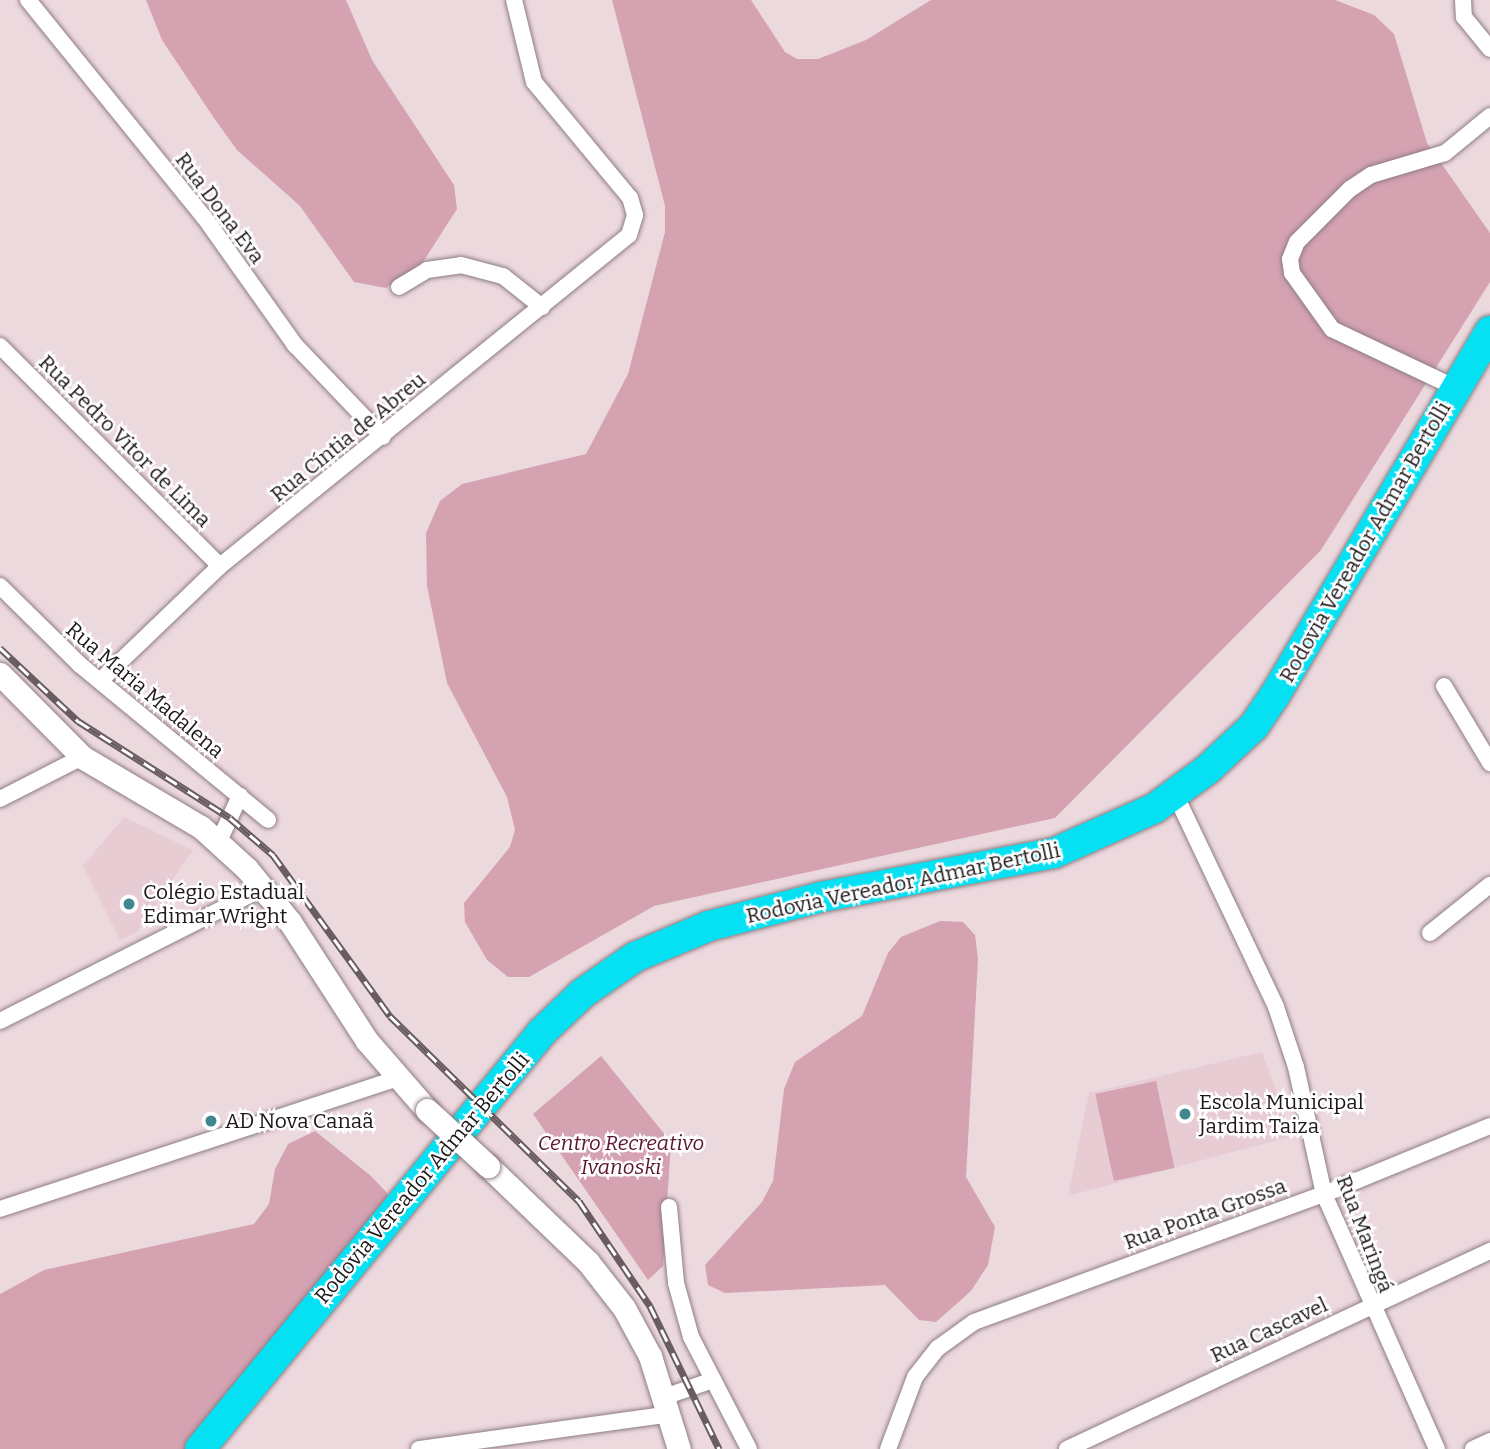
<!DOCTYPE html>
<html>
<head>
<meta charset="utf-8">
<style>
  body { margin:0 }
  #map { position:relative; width:1490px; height:1449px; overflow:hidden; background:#ecd9de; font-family:Bitter,serif }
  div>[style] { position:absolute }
  .built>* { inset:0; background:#e7ccd4 }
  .green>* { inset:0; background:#d4a2b1; transform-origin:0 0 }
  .roads { filter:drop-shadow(0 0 2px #8e7d82) drop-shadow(0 0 2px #8e7d82) }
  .street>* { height:16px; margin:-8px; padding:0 8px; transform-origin:8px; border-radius:8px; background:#fff }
  .secondary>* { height:23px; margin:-11.5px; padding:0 11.5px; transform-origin:11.5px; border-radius:11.5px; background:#fff }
  .highway>* { height:30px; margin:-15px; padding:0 15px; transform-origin:15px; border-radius:15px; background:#05e1f2 }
  .rail>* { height:7px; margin-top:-3.5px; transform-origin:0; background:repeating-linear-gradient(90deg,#fff 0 13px,#695d60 0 26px); box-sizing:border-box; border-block:2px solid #695d60 }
  .bridges { filter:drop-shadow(0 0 2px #8e7d82) drop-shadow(0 0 2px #8e7d82) }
  .secondary-bridge>* { height:23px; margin:-11.5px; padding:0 11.5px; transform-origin:11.5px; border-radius:11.5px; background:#fff }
  .dots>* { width:19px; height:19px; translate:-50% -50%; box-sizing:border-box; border:4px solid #fff; border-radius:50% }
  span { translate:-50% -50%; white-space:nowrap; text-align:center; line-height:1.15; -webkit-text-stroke:5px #fff; paint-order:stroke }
  .street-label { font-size:21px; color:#1e1719 }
  .poi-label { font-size:21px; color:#1e1719 }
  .left { translate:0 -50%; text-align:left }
  .park-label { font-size:21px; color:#5d1534; font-style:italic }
</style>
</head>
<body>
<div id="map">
  <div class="built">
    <i style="clip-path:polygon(124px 817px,193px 850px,137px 932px,120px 940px,83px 866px)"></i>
    <i style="clip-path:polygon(1262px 1052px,1293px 1136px,1068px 1196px,1089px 1093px)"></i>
  </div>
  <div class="green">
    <i style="clip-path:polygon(146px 0,346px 0,372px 60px,454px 185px,457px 209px,423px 262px,386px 288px,354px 282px,300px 206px,237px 150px,214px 118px,162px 40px)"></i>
    <i style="clip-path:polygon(612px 0,751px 0,785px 52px,797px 59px,818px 59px,866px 40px,931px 0,1335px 0,1374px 15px,1394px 34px,1427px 143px,1490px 233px,1490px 282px,1321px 550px,1055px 818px,654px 906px,529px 977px,508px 977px,487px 960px,465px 922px,464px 903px,510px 847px,515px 830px,507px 797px,447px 683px,427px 586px,426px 533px,440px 501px,462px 484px,586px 454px,628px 374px,665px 232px,665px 206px)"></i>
    <i style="clip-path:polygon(940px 921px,963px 922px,975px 935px,978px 959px,966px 1177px,995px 1227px,988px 1265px,971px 1291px,936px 1322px,919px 1320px,885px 1285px,725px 1293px,708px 1285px,705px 1265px,762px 1202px,773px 1181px,784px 1089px,795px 1062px,862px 1016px,888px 953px,901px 937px)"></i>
    <i style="clip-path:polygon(601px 1056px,671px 1142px,663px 1266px,648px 1280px,533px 1114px)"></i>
    <i style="left:1156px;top:1081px;width:89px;height:62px;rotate:78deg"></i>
    <i style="clip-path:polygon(315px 1131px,371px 1176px,387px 1193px,391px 1211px,203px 1449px,0 1449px,0 1294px,44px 1270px,254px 1224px,269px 1204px,275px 1169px,288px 1144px)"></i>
  </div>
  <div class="roads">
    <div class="street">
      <i style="left:28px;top:0;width:279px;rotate:51deg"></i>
      <i style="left:204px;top:217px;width:157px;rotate:54.6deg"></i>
      <i style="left:295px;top:345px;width:127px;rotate:46.3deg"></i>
      <i style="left:1463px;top:0;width:17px;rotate:87deg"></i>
      <i style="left:1464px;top:17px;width:41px;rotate:50.9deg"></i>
      <i style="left:399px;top:287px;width:33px;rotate:-31deg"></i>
      <i style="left:427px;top:270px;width:34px;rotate:-8deg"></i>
      <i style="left:461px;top:265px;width:43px;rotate:14.7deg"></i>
      <i style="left:503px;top:276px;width:50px;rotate:38.5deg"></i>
      <i style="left:0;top:346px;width:311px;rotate:45deg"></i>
      <i style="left:1456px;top:388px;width:137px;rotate:-154.6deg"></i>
      <i style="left:1332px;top:329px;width:69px;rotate:-125.5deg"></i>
      <i style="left:1292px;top:273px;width:14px;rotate:-98deg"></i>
      <i style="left:1290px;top:259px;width:18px;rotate:-68deg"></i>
      <i style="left:1297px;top:242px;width:75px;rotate:-45deg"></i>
      <i style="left:1350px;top:189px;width:25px;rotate:-34deg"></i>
      <i style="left:1371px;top:175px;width:77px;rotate:-16.6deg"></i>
      <i style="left:1445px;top:153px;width:58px;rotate:-39.4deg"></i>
      <i style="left:0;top:586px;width:111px;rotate:44.6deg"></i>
      <i style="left:79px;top:664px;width:245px;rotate:39.5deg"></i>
      <i style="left:100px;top:681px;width:166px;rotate:-43.8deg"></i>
      <i style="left:220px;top:566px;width:526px;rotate:-38.98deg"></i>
      <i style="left:629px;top:235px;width:21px;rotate:-73deg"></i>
      <i style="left:635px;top:215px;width:18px;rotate:-106deg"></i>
      <i style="left:630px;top:198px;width:151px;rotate:-129.6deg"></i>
      <i style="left:534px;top:82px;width:84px;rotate:-103.7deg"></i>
      <i style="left:1444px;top:686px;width:90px;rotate:59.1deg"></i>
      <i style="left:1176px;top:796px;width:233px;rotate:64.6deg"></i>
      <i style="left:1276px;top:1007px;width:63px;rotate:71.6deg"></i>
      <i style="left:1296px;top:1067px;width:130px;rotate:77.6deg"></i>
      <i style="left:1324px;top:1194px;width:279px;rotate:66.1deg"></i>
      <i style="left:0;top:799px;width:92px;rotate:-27.1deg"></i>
      <i style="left:219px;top:841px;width:50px;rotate:-65deg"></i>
      <i style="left:1430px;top:933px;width:77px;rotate:-38.7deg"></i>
      <i style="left:0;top:1021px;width:295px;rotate:-26.8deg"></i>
      <i style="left:669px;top:1207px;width:76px;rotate:84.7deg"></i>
      <i style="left:676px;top:1283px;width:56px;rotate:74.5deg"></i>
      <i style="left:691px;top:1337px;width:126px;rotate:62.6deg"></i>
      <i style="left:0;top:1209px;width:417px;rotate:-18.2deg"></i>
      <i style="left:664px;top:1397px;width:52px;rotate:-19.1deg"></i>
      <i style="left:419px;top:1449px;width:254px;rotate:-7.9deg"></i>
      <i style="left:888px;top:1449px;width:77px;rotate:-69.4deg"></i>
      <i style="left:915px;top:1377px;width:37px;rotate:-52deg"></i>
      <i style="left:938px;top:1348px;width:44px;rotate:-35.8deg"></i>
      <i style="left:974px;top:1322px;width:373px;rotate:-20.1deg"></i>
      <i style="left:1324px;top:1194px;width:179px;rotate:-22.3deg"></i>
      <i style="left:1067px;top:1449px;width:467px;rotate:-25.1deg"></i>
      <i style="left:1473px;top:1449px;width:19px;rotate:-25deg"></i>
    </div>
    <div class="secondary">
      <i style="left:0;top:674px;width:117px;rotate:45.3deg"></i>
      <i style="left:82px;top:757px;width:138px;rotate:30.5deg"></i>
      <i style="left:201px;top:827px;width:62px;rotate:42.4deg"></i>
      <i style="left:247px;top:869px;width:68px;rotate:50.9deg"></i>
      <i style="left:290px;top:922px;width:142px;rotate:57.1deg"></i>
      <i style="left:367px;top:1041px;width:91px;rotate:49deg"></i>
      <i style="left:488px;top:1166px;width:139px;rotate:43.8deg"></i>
      <i style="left:588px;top:1262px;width:58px;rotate:52deg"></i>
      <i style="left:624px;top:1308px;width:55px;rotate:61.6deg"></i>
      <i style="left:650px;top:1356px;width:97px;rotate:72.7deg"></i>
    </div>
    <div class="highway">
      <i style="left:200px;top:1449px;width:539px;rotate:-50.64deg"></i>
      <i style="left:542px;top:1032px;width:57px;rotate:-43.6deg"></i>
      <i style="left:583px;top:993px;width:63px;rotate:-34.7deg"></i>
      <i style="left:635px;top:957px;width:80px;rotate:-22.7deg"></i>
      <i style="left:709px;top:926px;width:116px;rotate:-14.5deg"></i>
      <i style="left:821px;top:897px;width:237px;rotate:-10.7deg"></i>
      <i style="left:1054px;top:853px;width:111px;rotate:-24deg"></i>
      <i style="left:1155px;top:808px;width:64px;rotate:-36.2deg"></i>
      <i style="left:1207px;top:770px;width:64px;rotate:-43.1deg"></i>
      <i style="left:1254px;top:726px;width:37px;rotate:-56deg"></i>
      <i style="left:1275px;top:695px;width:423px;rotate:-59.4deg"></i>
    </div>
  </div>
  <div class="rail">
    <i style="left:0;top:648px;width:107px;rotate:43.1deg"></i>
    <i style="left:78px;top:721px;width:180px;rotate:32.5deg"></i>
    <i style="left:230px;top:818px;width:57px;rotate:40.7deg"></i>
    <i style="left:273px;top:855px;width:199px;rotate:54deg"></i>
    <i style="left:390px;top:1016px;width:264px;rotate:44.4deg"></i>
    <i style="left:579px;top:1201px;width:127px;rotate:55.9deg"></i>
    <i style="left:650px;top:1306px;width:159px;rotate:64.2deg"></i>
  </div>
  <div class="bridges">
    <div class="secondary-bridge">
      <i style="left:427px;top:1110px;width:83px;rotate:42.6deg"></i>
    </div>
  </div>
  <div class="dots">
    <i style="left:129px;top:904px;background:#40878e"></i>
    <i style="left:1185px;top:1114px;background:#40878e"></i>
    <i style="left:211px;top:1121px;background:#40878e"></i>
  </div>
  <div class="street-label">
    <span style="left:220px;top:208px;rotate:53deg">Rua Dona Eva</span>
    <span style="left:348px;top:437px;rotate:-39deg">Rua Cíntia de Abreu</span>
    <span style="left:125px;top:441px;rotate:45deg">Rua Pedro Vitor de Lima</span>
    <span style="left:1365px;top:542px;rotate:-60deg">Rodovia Vereador Admar Bertolli</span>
    <span style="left:145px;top:690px;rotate:40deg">Rua Maria Madalena</span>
    <span style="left:903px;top:883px;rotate:-12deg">Rodovia Vereador Admar Bertolli</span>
    <span style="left:422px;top:1178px;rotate:-50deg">Rodovia Vereador Admar Bertolli</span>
    <span style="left:1205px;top:1214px;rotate:-20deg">Rua Ponta Grossa</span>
    <span style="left:1365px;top:1234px;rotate:69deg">Rua Maringá</span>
    <span style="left:1269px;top:1330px;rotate:-25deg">Rua Cascavel</span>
  </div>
  <div class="poi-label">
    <span class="left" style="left:143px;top:904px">Colégio Estadual<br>Edimar Wright</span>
    <span class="left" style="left:1199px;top:1114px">Escola Municipal<br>Jardim Taiza</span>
    <span class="left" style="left:225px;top:1121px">AD Nova Canaã</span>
  </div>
  <div class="park-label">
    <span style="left:621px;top:1155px">Centro Recreativo<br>Ivanoski</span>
  </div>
</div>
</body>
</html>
